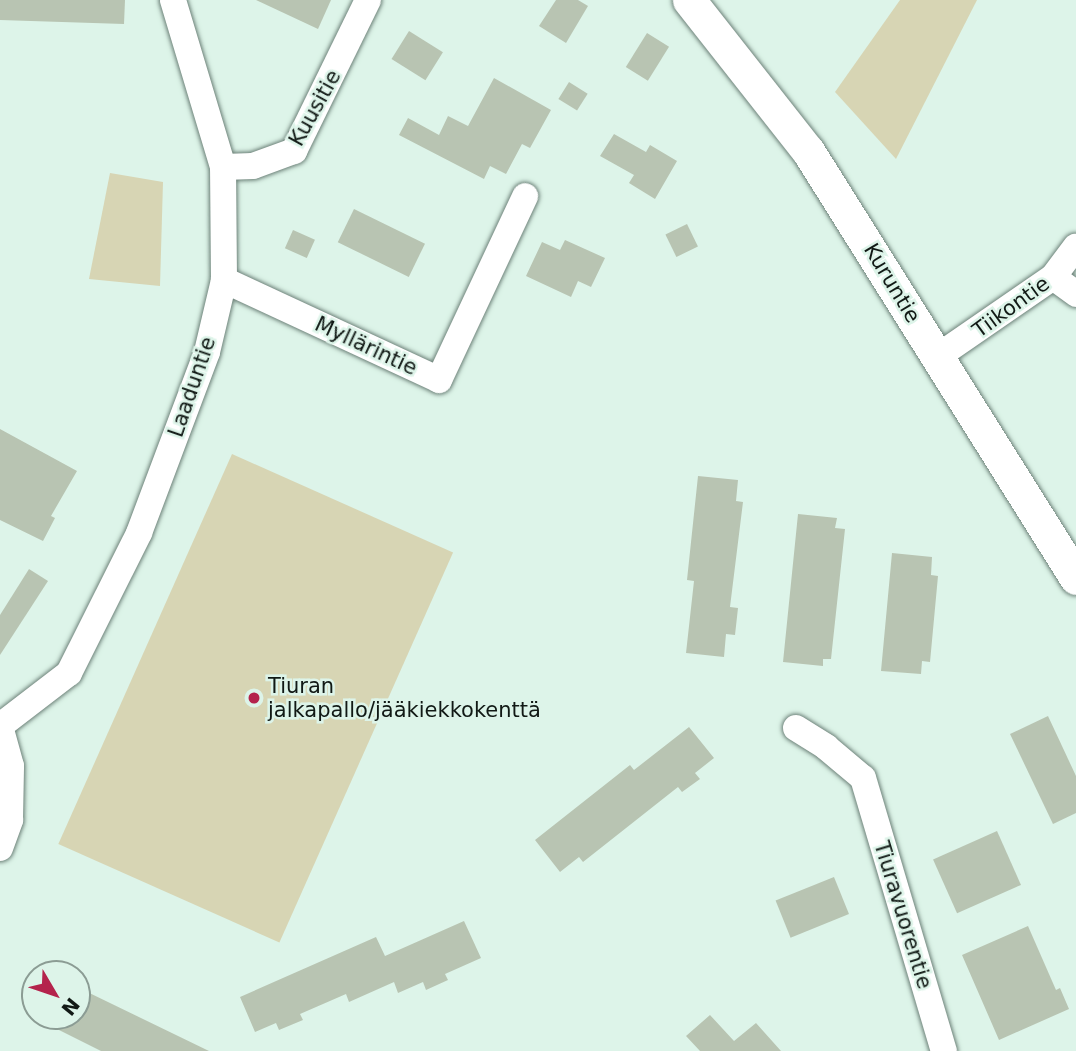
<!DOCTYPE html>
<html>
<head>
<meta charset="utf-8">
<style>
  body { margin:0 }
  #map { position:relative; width:1076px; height:1051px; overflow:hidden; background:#ddf4e9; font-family:"DejaVu Sans",sans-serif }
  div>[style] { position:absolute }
  .green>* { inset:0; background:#d7d5b4; transform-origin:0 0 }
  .building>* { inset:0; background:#b8c4b2; transform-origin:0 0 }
  .roads { filter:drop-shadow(0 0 2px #6d8279) drop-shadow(0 0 2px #6d8279) }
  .minor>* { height:26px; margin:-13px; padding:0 13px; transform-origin:13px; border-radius:13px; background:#fff }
  .major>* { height:33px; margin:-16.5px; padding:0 16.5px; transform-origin:16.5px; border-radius:16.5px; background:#fff }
  .dots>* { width:19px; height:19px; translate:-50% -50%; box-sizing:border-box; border:4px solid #ddf4e9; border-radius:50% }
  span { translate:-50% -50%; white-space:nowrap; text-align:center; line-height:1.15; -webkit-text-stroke:5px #ddf4e9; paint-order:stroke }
  .street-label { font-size:21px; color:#111915 }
  .poi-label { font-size:21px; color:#111915 }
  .left { translate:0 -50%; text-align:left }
  .north { position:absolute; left:21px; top:960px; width:70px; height:70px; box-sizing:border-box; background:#ddf4e9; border:2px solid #8b9c94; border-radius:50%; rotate:129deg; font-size:19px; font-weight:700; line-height:28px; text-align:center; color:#111915 }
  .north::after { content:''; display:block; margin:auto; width:24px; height:32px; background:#b4234c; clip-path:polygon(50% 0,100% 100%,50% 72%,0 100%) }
</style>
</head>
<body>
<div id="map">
  <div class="green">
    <i style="clip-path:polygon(900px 0,977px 0,896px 159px,835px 92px)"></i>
    <i style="clip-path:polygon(110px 173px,163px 182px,160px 286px,89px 279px)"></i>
    <i style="left:232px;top:454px;width:242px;height:427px;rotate:24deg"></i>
  </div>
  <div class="building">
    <i style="clip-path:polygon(0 0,125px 0,124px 24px,0 20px)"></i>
    <i style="clip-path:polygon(256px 0,331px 0,318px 29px)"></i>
    <i style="clip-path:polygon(556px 0,578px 0,588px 6px,566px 43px,539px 26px)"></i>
    <i style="left:409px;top:31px;width:40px;height:33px;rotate:32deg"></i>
    <i style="left:647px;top:33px;width:26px;height:40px;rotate:32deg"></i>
    <i style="clip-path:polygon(494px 78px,551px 110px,530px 148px,522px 144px,506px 174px,490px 166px,484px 179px,399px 135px,408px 118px,439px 135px,448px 116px,468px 126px)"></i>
    <i style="left:569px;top:82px;width:22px;height:20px;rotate:32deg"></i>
    <i style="clip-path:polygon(614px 134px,646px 152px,650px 145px,677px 161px,655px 199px,629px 183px,634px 175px,600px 156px)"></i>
    <i style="left:354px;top:209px;width:79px;height:37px;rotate:26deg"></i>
    <i style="left:687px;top:224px;width:25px;height:24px;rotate:64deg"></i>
    <i style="left:293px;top:230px;width:24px;height:20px;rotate:24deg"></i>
    <i style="clip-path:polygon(565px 240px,605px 258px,591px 287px,578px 281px,571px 297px,526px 276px,542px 242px,560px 250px)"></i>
    <i style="clip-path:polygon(0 429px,77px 471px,51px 516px,55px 518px,43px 541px,0 520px)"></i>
    <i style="clip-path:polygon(698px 476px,738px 480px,736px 501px,743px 502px,730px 607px,738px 608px,735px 635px,726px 634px,724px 657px,686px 653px,694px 581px,687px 580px)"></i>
    <i style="clip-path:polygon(798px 514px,837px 518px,835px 528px,845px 529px,831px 659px,823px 659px,823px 666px,783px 662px)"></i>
    <i style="clip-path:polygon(892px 553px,932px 557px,931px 575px,938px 576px,930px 662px,922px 661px,921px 674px,881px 671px)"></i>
    <i style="clip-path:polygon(29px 569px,48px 581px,0 655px,0 615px)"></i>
    <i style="clip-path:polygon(1048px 716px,1076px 776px,1076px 813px,1053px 824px,1010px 734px)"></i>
    <i style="clip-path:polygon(689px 727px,714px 758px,695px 773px,700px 779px,682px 792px,678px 787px,583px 862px,579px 857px,560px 872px,535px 840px,630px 765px,634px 770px)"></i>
    <i style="left:997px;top:831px;width:59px;height:70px;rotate:66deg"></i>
    <i style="left:834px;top:877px;width:40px;height:63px;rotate:68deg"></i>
    <i style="clip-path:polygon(464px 921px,481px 958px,445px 974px,448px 980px,426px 990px,423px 982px,398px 993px,394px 982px,349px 1002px,346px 994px,300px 1014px,303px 1020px,279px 1030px,276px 1023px,255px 1032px,240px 997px,376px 937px,385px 956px)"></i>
    <i style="clip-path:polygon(1028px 926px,1056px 990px,1060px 988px,1069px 1009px,999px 1040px,962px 955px)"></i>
    <i style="clip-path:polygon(77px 987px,209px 1051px,101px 1051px,31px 1016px,77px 1016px)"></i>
    <i style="clip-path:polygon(710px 1015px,734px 1041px,756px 1023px,781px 1051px,700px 1051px,686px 1036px)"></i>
  </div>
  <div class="roads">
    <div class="minor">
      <i style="left:223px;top:167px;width:30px;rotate:-2deg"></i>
      <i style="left:253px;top:166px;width:44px;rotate:-20.1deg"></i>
      <i style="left:294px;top:151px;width:168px;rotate:-63.9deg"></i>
      <i style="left:1053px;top:277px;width:29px;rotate:36deg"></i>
      <i style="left:224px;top:280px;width:237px;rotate:24.9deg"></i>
      <i style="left:439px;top:380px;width:203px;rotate:-64.9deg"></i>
      <i style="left:937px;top:357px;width:141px;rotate:-34.6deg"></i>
      <i style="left:1053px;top:277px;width:38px;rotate:-53deg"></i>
      <i style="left:796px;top:728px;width:36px;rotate:32deg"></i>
      <i style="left:826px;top:747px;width:48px;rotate:40deg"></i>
      <i style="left:863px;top:778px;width:285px;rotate:73.5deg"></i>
      <i style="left:0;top:848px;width:30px;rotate:-70deg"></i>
      <i style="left:10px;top:820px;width:54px;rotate:-88.9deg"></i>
      <i style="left:11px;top:766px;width:41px;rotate:-105.4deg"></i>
      <i style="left:0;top:726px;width:87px;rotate:-37.5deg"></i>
      <i style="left:69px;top:673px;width:157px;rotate:-63.4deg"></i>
      <i style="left:139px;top:533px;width:193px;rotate:-69.4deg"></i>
      <i style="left:207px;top:352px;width:74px;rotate:-76.7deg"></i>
      <i style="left:224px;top:280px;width:113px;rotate:-90.5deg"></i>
      <i style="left:223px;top:167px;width:174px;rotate:-106.7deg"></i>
    </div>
    <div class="major">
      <i style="left:689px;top:0;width:192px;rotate:51.8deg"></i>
      <i style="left:808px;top:151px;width:504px;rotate:57.89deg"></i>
    </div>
  </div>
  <div class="dots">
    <i style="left:254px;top:698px;background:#b4234c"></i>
  </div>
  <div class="street-label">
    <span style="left:315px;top:108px;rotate:-61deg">Kuusitie</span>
    <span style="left:892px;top:283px;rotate:59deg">Kuruntie</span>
    <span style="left:1011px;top:307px;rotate:-36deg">Tiikontie</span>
    <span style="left:366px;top:346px;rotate:25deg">Myllärintie</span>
    <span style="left:192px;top:387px;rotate:-71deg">Laaduntie</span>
    <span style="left:903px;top:915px;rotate:73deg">Tiuravuorentie</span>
  </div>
  <div class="poi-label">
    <span class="left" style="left:268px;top:698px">Tiuran<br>jalkapallo/jääkiekkokenttä</span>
  </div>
  <div class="north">N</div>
</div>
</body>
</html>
